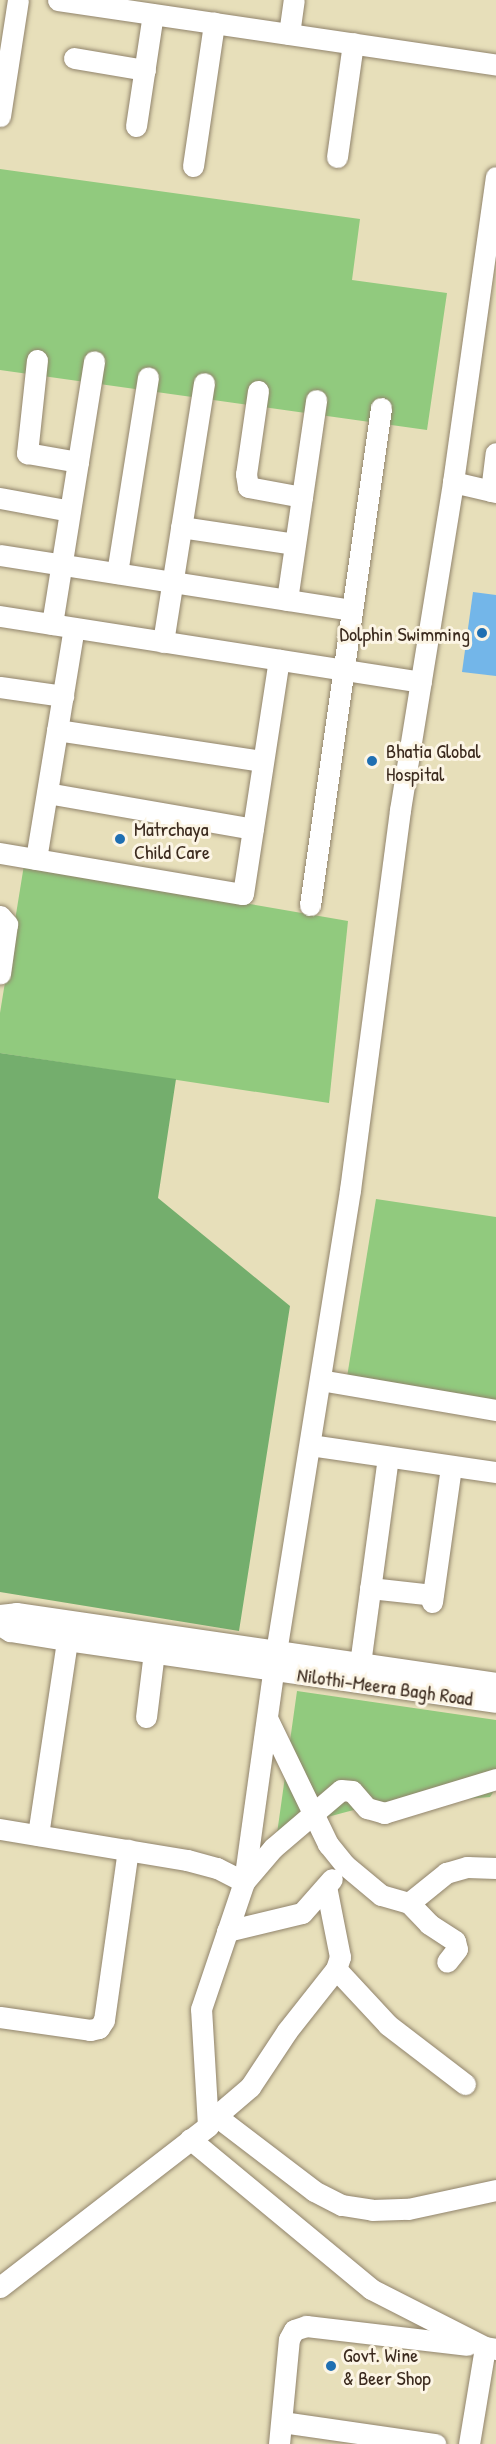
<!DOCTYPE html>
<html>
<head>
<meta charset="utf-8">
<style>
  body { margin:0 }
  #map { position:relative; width:496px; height:2444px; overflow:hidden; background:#e7dfba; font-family:"Patrick Hand",sans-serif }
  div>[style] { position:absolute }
  .green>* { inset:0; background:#91ca7e }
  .forest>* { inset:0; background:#74ae6d }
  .water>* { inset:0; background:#73b6e9 }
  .roads { filter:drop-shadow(0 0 2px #91846c) drop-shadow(0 0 2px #91846c) }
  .minor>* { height:21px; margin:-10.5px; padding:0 10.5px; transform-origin:10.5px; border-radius:10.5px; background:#fff }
  .dots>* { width:16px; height:16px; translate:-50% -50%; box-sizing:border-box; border:3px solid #fcf5e5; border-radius:50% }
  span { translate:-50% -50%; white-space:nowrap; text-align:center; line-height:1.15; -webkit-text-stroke:6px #fcf5e5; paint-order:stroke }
  .poi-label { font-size:20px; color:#3b2a1e }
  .right { translate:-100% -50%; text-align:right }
  .left { translate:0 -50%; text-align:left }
  .street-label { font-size:20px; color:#3b2a1e }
</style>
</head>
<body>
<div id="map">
  <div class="green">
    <i style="clip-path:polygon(0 169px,360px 219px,352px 280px,447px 293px,427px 430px,0 370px)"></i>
    <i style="clip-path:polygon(24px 865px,348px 921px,329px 1103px,0 1053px,0 1013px)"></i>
    <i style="clip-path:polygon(376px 1199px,496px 1217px,496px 1400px,347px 1377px)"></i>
    <i style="clip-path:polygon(297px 1691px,496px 1720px,496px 1788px,490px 1797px,365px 1807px,316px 1820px,274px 1855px)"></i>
  </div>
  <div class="forest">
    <i style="clip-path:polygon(0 1053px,176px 1079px,158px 1198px,290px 1306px,239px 1631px,0 1592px)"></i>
  </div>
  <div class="water">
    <i style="clip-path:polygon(473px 592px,496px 595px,496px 676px,462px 672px)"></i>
  </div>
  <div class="roads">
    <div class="minor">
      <i style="left:58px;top:0;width:443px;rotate:8.4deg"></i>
      <i style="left:289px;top:34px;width:34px;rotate:-82deg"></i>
      <i style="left:74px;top:58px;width:72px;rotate:9.6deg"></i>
      <i style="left:0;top:116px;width:117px;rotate:-81.2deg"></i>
      <i style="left:136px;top:126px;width:113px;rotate:-81.4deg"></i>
      <i style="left:337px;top:157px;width:115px;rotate:-82deg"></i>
      <i style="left:193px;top:166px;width:145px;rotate:-81.6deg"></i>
      <i style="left:37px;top:360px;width:94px;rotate:96.1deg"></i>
      <i style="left:27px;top:453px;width:52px;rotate:10deg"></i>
      <i style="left:258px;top:391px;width:84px;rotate:98.2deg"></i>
      <i style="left:246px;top:474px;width:13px;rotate:81deg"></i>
      <i style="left:248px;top:487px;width:55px;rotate:10.5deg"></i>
      <i style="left:453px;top:482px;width:44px;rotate:13.1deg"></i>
      <i style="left:491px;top:491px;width:38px;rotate:-83deg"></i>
      <i style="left:0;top:498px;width:71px;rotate:10.5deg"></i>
      <i style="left:181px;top:527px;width:115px;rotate:8.5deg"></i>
      <i style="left:0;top:555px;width:356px;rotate:8.9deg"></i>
      <i style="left:117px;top:573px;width:198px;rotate:-81deg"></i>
      <i style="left:287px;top:600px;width:202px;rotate:-81.7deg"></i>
      <i style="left:0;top:616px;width:426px;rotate:8.9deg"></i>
      <i style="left:52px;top:624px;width:266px;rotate:-80.9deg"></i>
      <i style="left:163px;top:642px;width:262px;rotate:-81deg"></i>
      <i style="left:0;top:687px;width:64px;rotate:8.1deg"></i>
      <i style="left:57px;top:730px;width:208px;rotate:8.6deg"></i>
      <i style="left:47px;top:793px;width:209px;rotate:9.9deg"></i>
      <i style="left:0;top:853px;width:246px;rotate:9.6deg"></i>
      <i style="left:243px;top:894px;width:237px;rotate:-81.3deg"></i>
      <i style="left:36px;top:859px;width:234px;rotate:-80.7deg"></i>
      <i style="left:310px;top:905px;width:502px;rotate:-81.87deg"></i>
      <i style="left:0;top:916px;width:11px;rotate:49deg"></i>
      <i style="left:7px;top:924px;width:50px;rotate:98deg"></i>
      <i style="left:320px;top:1380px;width:179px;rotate:9.7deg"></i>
      <i style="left:310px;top:1445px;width:188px;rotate:8.3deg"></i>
      <i style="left:370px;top:1588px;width:63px;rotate:6.3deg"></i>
      <i style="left:432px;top:1602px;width:137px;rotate:-82deg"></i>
      <i style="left:0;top:1615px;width:16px;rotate:-7deg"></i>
      <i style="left:16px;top:1613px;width:485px;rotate:8.3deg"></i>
      <i style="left:0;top:1625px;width:12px;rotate:31deg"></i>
      <i style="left:10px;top:1631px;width:58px;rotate:9deg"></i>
      <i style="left:67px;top:1640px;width:433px;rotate:8.2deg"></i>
      <i style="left:360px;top:1664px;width:209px;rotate:-82.3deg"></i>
      <i style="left:146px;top:1717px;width:65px;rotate:-83deg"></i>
      <i style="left:268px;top:1720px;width:138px;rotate:64.2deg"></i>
      <i style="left:328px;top:1844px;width:27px;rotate:51deg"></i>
      <i style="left:345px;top:1865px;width:47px;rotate:39.8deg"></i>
      <i style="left:381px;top:1895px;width:29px;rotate:16deg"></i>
      <i style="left:409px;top:1903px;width:48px;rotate:-39deg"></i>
      <i style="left:446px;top:1873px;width:22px;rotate:-16deg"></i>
      <i style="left:467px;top:1867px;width:29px;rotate:2deg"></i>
      <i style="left:0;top:1829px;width:190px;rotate:9.4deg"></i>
      <i style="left:187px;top:1860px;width:31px;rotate:15deg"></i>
      <i style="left:217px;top:1868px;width:30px;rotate:27deg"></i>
      <i style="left:244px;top:1882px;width:45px;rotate:-49.5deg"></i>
      <i style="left:273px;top:1848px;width:89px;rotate:-40.5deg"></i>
      <i style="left:341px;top:1790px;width:11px;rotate:5deg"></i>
      <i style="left:352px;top:1791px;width:23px;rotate:49deg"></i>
      <i style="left:367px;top:1808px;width:18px;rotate:16deg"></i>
      <i style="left:384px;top:1813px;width:117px;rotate:-16.9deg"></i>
      <i style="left:38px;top:1835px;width:197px;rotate:-81.5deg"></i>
      <i style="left:409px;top:1903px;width:29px;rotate:46deg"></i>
      <i style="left:429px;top:1924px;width:31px;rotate:33deg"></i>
      <i style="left:455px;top:1941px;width:8px;rotate:76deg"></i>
      <i style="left:457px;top:1949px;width:16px;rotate:128deg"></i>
      <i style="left:227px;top:1931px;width:77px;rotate:-13.5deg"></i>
      <i style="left:302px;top:1913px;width:45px;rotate:-48.6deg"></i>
      <i style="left:336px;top:1969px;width:76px;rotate:47.1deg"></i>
      <i style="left:388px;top:2025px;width:97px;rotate:37.5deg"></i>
      <i style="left:0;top:2017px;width:91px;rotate:8.2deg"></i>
      <i style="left:90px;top:2030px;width:9px;rotate:-13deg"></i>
      <i style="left:99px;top:2028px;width:9px;rotate:-58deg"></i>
      <i style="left:104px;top:2020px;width:172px;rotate:-82deg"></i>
      <i style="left:216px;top:2116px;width:45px;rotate:-40.5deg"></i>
      <i style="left:250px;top:2087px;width:67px;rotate:-56.5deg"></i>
      <i style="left:287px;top:2031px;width:79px;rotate:-51.7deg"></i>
      <i style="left:336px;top:1969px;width:13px;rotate:-72deg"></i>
      <i style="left:340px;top:1957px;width:72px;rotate:-101.2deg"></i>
      <i style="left:208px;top:2126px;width:13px;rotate:-51deg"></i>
      <i style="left:216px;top:2116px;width:123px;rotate:37.4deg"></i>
      <i style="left:314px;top:2191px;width:31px;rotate:27deg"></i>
      <i style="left:342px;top:2205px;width:30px;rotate:9deg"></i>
      <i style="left:372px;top:2210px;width:36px;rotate:-2deg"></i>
      <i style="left:408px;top:2209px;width:90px;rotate:-12.2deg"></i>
      <i style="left:190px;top:2139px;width:235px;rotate:39.6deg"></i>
      <i style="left:371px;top:2289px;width:128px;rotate:27deg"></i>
      <i style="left:485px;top:2347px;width:11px;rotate:10deg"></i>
      <i style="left:0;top:2287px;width:263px;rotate:-37.7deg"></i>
      <i style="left:208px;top:2126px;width:117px;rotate:-93.4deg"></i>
      <i style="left:201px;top:2009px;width:134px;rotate:-71.3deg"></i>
      <i style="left:244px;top:1882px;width:232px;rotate:-82.1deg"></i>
      <i style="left:276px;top:1652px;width:468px;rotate:-80.9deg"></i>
      <i style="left:350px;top:1190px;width:383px;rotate:-82.5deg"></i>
      <i style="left:400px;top:810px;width:332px;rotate:-80.8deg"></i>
      <i style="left:453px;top:482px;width:308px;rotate:-82deg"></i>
      <i style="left:282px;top:2422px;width:155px;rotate:8.2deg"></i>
      <i style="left:279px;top:2444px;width:105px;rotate:-84.6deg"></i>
      <i style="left:289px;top:2339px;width:10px;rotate:-61deg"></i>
      <i style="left:294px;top:2330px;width:13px;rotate:-18deg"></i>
      <i style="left:306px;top:2326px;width:162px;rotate:6.7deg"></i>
      <i style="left:469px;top:2444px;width:98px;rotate:-80.6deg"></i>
    </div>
  </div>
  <div class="dots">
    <i style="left:482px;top:633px;background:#1f6fb2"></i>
    <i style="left:372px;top:761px;background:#1f6fb2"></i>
    <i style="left:120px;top:839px;background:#1f6fb2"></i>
    <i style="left:331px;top:2366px;background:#1f6fb2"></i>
  </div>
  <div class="poi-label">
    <span class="right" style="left:470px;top:633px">Dolphin Swimming</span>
    <span class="left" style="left:386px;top:762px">Bhatia Global<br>Hospital</span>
    <span class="left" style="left:134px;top:840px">Matrchaya<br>Child Care</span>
    <span class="left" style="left:343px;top:2366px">Govt. Wine<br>&amp; Beer Shop</span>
  </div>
  <div class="street-label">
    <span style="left:385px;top:1686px;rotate:8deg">Nilothi-Meera Bagh Road</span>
  </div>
</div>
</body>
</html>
